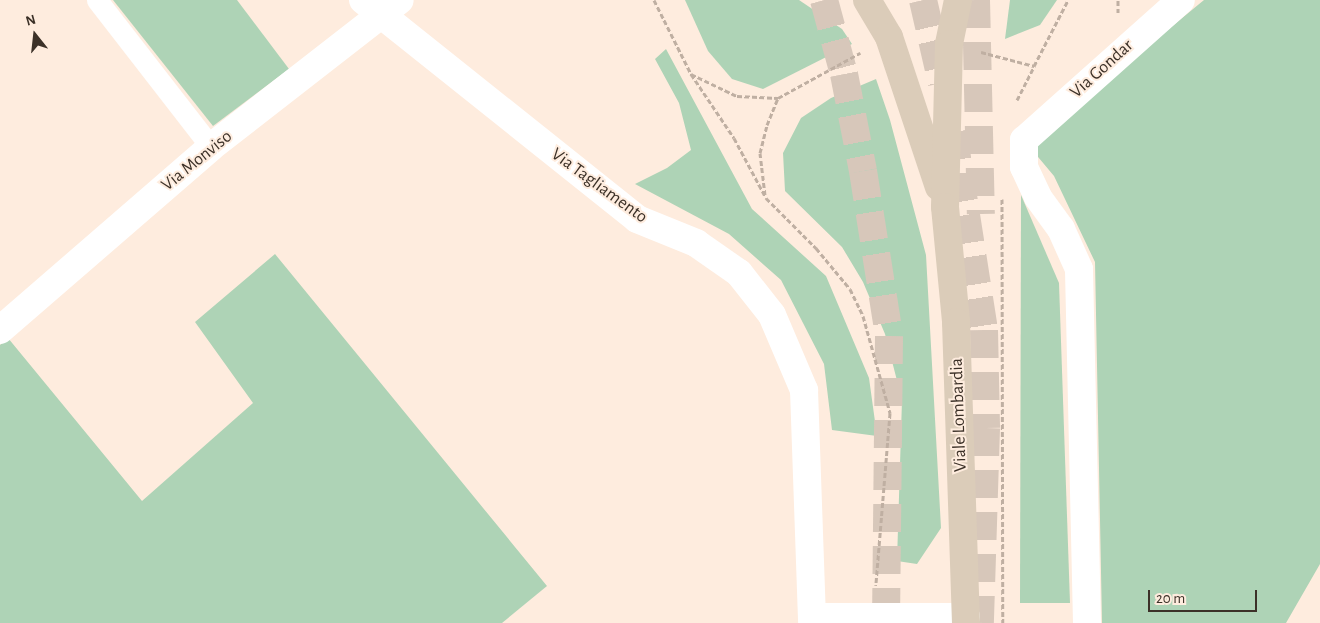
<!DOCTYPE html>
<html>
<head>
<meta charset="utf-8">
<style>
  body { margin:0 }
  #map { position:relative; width:1320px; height:623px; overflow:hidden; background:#feecde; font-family:"Alegreya Sans",sans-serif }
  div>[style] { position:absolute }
  .green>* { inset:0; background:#aed3b6 }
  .trunk-tunnel>* { height:28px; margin-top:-14px; transform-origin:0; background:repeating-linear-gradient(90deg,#d7c7ba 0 28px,transparent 0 42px) }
  .path>* { height:3px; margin-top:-1.5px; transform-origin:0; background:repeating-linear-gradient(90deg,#bfafa2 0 5px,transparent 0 7.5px) }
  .service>* { height:21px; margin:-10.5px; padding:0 10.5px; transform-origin:10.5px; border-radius:10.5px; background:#fff }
  .minor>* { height:28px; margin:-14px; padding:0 14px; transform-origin:14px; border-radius:14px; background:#fff }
  .secondary>* { height:28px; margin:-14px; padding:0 14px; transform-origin:14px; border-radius:14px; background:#dbccb9 }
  span { translate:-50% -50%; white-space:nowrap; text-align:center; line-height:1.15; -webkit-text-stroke:4px #feecde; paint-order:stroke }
  .street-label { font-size:18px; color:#3c3128 }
  .north { position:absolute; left:10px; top:10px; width:50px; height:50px; -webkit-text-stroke:4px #feecde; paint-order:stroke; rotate:344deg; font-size:14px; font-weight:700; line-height:20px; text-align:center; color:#3c3128 }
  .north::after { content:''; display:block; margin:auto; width:18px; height:22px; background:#3c3128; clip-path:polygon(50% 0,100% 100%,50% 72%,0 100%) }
  .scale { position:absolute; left:1148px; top:590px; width:109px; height:22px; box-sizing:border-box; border:2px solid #3c3128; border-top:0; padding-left:6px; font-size:15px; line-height:18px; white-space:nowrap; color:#3c3128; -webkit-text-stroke:4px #feecde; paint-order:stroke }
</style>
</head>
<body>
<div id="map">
  <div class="green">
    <i style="clip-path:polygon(113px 0,237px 0,289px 69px,213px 126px)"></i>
    <i style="clip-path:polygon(685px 0,799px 0,842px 29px,852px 44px,763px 89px,732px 79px,708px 51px)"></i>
    <i style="clip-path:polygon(1010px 0,1057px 0,1040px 25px,1005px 39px)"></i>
    <i style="clip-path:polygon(1204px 0,1320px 0,1320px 564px,1286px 623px,1102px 623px,1095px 262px,1054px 176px,1028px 145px)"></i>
    <i style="clip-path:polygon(666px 49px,752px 209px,826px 276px,869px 378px,877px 436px,832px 430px,824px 364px,781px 280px,729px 234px,635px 184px,667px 168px,691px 150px,679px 103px,655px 59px)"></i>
    <i style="clip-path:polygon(876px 79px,890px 120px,926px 255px,941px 528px,917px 564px,897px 561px,902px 400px,885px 334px,863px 282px,842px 247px,785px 191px,783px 153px,801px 118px,831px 98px)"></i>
    <i style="clip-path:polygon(1021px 195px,1059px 283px,1070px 603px,1020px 603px)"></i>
    <i style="clip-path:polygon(275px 254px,547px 586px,502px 623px,0 623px,0 345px,8px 338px,142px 501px,253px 403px,195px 322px)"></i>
  </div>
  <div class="trunk-tunnel">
    <i style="left:824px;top:0;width:77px;rotate:74.9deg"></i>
    <i style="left:844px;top:74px;width:99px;rotate:78.9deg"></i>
    <i style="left:863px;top:171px;width:167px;rotate:81deg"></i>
    <i style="left:889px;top:336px;width:287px;rotate:90.6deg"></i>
    <i style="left:923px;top:0;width:85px;rotate:77.1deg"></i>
    <i style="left:976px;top:0;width:214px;rotate:88.7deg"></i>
    <i style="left:953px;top:132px;width:200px;rotate:81.1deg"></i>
    <i style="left:984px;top:330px;width:98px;rotate:88.8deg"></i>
    <i style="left:986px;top:428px;width:195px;rotate:91.8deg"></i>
  </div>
  <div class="path">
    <i style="left:654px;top:0;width:83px;rotate:63.4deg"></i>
    <i style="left:691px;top:74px;width:51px;rotate:25.6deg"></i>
    <i style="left:737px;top:96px;width:41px;rotate:2.8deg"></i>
    <i style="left:778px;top:98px;width:94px;rotate:-28.8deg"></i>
    <i style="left:1118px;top:13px;width:13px;rotate:-90deg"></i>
    <i style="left:981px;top:52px;width:55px;rotate:14.8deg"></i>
    <i style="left:1034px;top:66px;width:74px;rotate:-62.7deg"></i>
    <i style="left:691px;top:74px;width:77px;rotate:56.1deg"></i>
    <i style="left:734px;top:138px;width:68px;rotate:61.9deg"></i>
    <i style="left:766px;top:198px;width:71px;rotate:45deg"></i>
    <i style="left:816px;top:248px;width:53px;rotate:50.3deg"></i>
    <i style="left:850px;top:289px;width:30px;rotate:64deg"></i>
    <i style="left:863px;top:316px;width:101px;rotate:74.4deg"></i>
    <i style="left:890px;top:413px;width:173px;rotate:94.7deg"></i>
    <i style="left:1017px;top:100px;width:38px;rotate:-63deg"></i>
    <i style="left:765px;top:195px;width:42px;rotate:-96.8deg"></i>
    <i style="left:760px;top:153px;width:29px;rotate:-76deg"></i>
    <i style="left:767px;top:125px;width:29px;rotate:-68deg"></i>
    <i style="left:1002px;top:199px;width:424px;rotate:89.9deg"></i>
  </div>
  <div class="service">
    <i style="left:97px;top:0;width:186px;rotate:52.2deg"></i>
  </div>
  <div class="minor">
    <i style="left:363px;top:0;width:351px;rotate:38.6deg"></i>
    <i style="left:637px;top:219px;width:64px;rotate:22.1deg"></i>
    <i style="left:696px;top:243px;width:52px;rotate:34.9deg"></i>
    <i style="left:739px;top:273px;width:53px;rotate:51.8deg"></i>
    <i style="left:772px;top:315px;width:82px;rotate:66.9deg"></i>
    <i style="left:804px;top:390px;width:233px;rotate:88deg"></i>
    <i style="left:0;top:330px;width:279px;rotate:-40.9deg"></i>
    <i style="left:211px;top:147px;width:239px;rotate:-37.9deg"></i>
    <i style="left:812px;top:617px;width:154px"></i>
    <i style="left:1087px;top:623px;width:354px;rotate:-91.3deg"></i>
    <i style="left:1079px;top:269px;width:44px;rotate:-114.2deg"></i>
    <i style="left:1061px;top:229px;width:39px;rotate:-126deg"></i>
    <i style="left:1038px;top:197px;width:33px;rotate:-115deg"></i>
    <i style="left:1024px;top:167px;width:27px;rotate:-90deg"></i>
    <i style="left:1024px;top:140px;width:210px;rotate:-41.7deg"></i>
  </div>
  <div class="secondary">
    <i style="left:867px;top:0;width:43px;rotate:59.3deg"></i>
    <i style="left:889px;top:37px;width:158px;rotate:71.6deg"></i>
    <i style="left:958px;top:0;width:45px;rotate:101.6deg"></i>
    <i style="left:949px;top:44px;width:163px;rotate:91.4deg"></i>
    <i style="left:945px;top:207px;width:116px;rotate:84.5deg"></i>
    <i style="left:956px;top:322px;width:301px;rotate:88.1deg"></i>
  </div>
  <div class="street-label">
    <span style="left:1102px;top:69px;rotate:-42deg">Via Gondar</span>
    <span style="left:197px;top:161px;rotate:-39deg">Via Monviso</span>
    <span style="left:599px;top:186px;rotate:36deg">Via Tagliamento</span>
    <span style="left:959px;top:415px;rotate:-92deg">Viale Lombardia</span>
  </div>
  <div class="north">N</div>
  <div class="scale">20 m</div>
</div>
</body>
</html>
